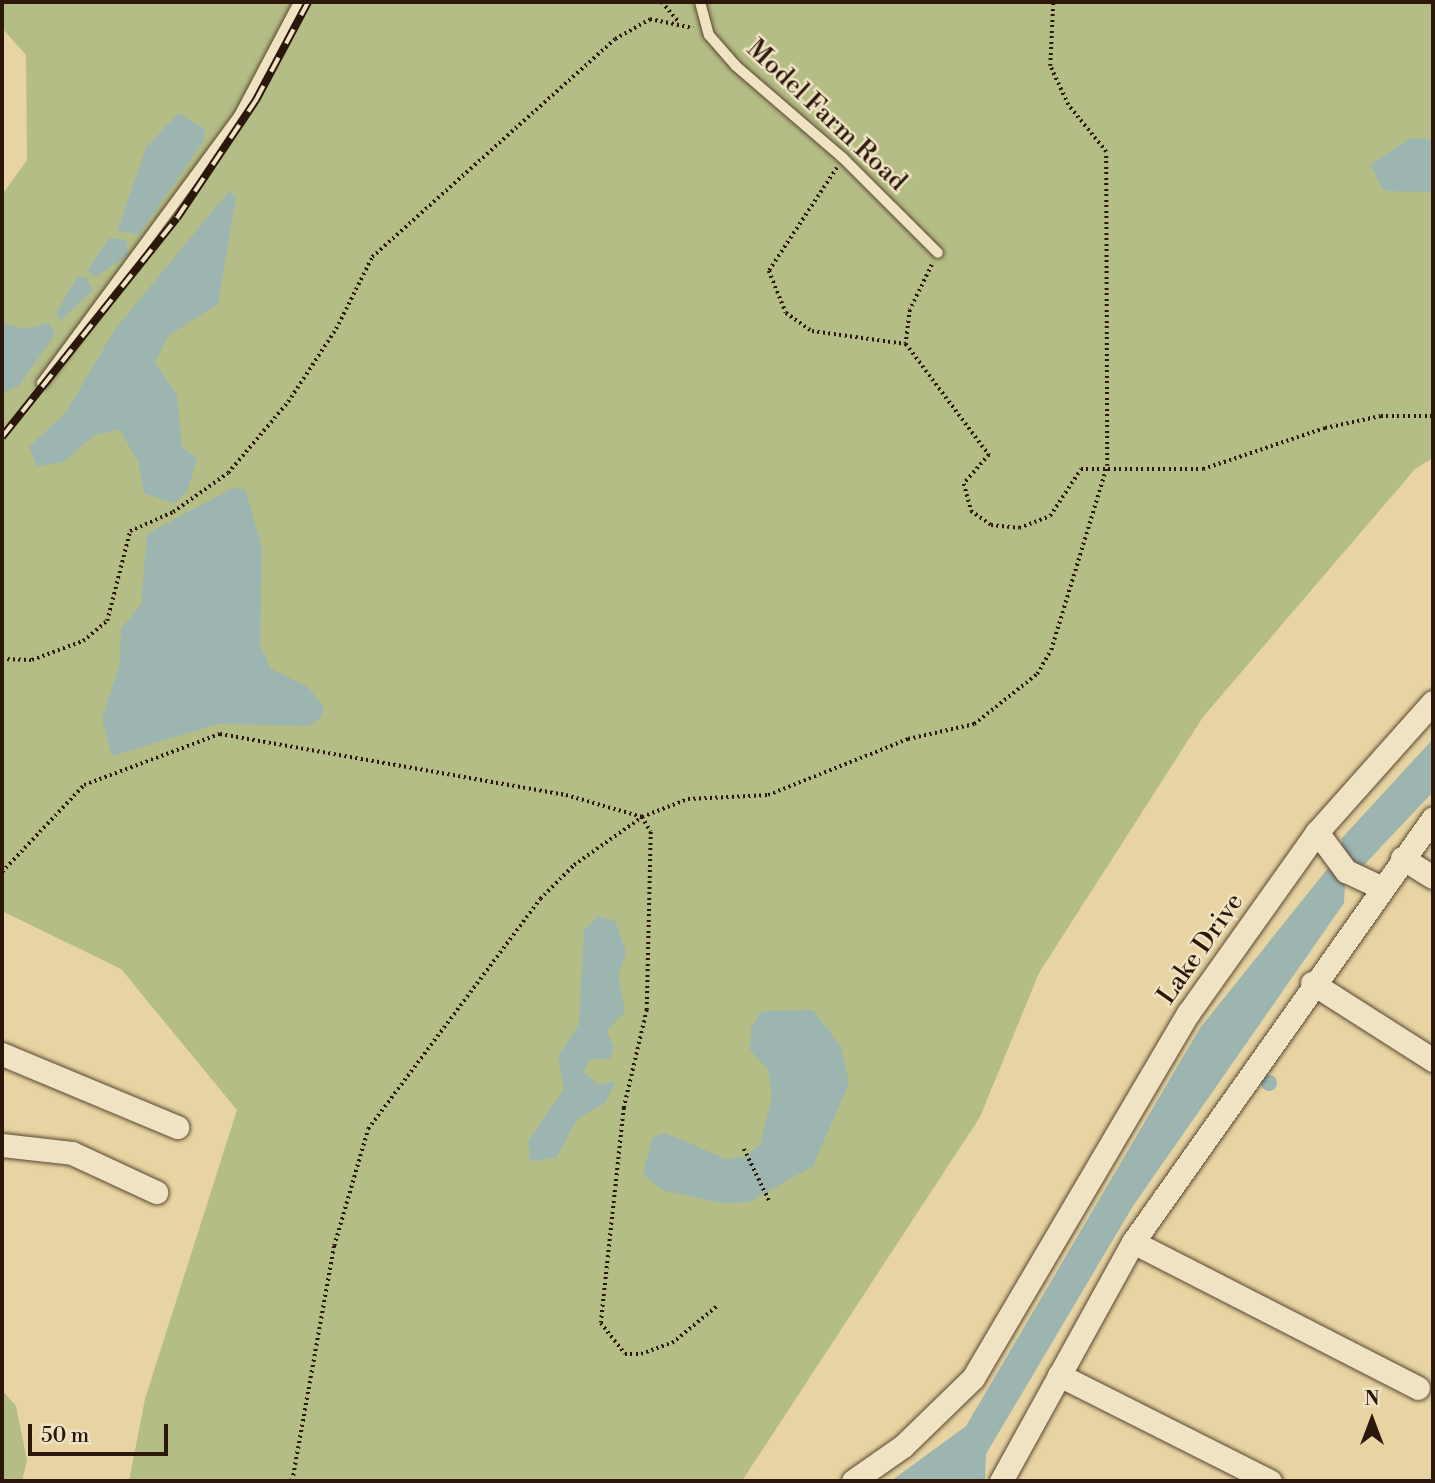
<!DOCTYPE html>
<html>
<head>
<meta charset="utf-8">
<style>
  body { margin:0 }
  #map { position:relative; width:1435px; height:1483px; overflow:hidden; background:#e7d4a2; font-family:"Libre Bodoni",serif }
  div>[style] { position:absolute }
  .green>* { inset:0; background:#b4bd85 }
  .water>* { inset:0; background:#9cb5b1 }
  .round { border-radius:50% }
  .path>* { height:3.5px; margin-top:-1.75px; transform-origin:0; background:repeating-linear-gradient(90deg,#2b170c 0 2px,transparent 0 5.5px) }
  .roads { filter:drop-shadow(0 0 2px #5a4632) drop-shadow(0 0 2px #5a4632) }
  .service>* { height:10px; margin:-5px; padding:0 5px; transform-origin:5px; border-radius:5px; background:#efe3c3 }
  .minor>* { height:23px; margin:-11.5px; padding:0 11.5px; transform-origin:11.5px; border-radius:11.5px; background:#efe3c3 }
  .rail>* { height:8px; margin-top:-4px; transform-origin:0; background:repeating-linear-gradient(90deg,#efe3c3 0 16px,#2b170c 0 32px); box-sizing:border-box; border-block:2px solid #2b170c }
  span { translate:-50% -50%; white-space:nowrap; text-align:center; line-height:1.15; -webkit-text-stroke:5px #efe3c3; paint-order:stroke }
  .street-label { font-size:26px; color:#2b170c }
  .frame { position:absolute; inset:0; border:4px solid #2b170c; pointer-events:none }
  .north { position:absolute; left:1337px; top:1385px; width:70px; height:70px; -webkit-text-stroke:5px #efe3c3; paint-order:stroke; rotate:0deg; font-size:19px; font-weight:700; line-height:28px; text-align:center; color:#2b170c }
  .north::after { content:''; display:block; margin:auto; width:24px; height:32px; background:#2b170c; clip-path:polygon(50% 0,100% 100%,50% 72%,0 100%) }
  .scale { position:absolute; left:28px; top:1424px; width:140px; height:32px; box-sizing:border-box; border:4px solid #2b170c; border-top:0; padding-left:9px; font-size:21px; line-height:24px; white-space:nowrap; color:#2b170c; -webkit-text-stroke:5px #efe3c3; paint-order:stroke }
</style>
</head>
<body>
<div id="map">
  <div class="green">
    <i style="clip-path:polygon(2px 2px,1433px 2px,1433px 458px,1415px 469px,1203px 717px,1039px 973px,980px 1117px,742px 1481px,129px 1481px,145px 1399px,237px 1110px,121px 969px,2px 911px,2px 195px,27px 160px,26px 55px,2px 28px)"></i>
    <i style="clip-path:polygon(2px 1390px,16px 1406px,27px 1460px,22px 1481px,2px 1481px)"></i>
  </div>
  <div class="water">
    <i style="clip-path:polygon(178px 113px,205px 129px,203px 142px,139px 234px,117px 231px,146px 148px)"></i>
    <i style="clip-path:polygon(1411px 138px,1433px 140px,1433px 192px,1384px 191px,1370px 165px)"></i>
    <i style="clip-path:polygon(229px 191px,236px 197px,218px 304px,169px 335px,155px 362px,177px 395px,182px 447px,197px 458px,187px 492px,174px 504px,144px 493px,138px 461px,119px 429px,94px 435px,64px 462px,37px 466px,29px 447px,66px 412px,116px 328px)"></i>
    <i style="clip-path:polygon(109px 238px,126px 240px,128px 255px,96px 277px,87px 271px)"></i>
    <i style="clip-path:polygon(77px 277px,86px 277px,93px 290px,60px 321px,56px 313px)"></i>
    <i style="clip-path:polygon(2px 323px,26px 329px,49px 323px,55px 334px,19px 386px,2px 394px)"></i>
    <i style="clip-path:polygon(233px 488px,245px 489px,262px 547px,260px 644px,270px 668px,308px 687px,324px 708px,321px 718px,309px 726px,217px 724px,112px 756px,102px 719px,120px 662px,121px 629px,141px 604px,147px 534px)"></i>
    <i style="clip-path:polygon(1433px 739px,1433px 792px,1345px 885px,1344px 903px,1133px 1206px,986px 1454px,985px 1479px,891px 1481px,966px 1426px,1200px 1028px,1341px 852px,1342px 838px)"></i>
    <i style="clip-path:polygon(598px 916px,615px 921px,626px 952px,618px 976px,625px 1012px,606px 1031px,614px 1046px,610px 1059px,590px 1059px,584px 1072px,598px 1085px,616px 1081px,605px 1103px,578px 1118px,556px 1158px,530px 1161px,528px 1141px,564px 1089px,558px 1056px,579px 1024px,584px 930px)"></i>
    <i style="clip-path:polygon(813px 1010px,841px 1047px,849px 1083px,813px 1166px,749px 1202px,721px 1203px,662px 1190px,643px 1174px,652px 1138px,665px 1133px,726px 1159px,746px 1157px,760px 1144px,772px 1097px,768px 1070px,750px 1050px,751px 1028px,762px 1011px)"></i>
    <i class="round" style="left:1261px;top:1075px;width:16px;height:16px"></i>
  </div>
  <div class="path">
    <i style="left:662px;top:2px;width:25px;rotate:50deg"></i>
    <i style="left:837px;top:168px;width:123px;rotate:123.4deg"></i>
    <i style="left:769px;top:271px;width:45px;rotate:68deg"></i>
    <i style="left:786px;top:313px;width:32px;rotate:35deg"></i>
    <i style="left:812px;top:331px;width:95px;rotate:7.9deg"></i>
    <i style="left:932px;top:265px;width:50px;rotate:116.1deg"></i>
    <i style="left:910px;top:310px;width:34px;rotate:97deg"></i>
    <i style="left:906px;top:344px;width:139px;rotate:53.2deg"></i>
    <i style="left:989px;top:455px;width:38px;rotate:131deg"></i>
    <i style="left:964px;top:484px;width:28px;rotate:75deg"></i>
    <i style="left:971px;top:511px;width:24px;rotate:35deg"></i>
    <i style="left:991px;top:525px;width:28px;rotate:6deg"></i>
    <i style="left:1019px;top:528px;width:33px;rotate:-21deg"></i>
    <i style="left:1050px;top:516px;width:56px;rotate:-56.6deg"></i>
    <i style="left:1081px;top:469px;width:122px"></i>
    <i style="left:1203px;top:469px;width:129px;rotate:-18.6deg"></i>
    <i style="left:1325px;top:428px;width:57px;rotate:-12.1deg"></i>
    <i style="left:1381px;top:416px;width:52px"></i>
    <i style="left:2px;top:659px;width:30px;rotate:2deg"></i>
    <i style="left:32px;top:660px;width:54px;rotate:-20.4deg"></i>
    <i style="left:83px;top:641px;width:31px;rotate:-40deg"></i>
    <i style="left:107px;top:621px;width:93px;rotate:-75.7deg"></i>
    <i style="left:130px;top:531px;width:47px;rotate:-23.8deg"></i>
    <i style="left:173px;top:512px;width:67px;rotate:-35.3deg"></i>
    <i style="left:228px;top:473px;width:93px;rotate:-49.8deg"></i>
    <i style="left:288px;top:402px;width:87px;rotate:-56.7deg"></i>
    <i style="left:336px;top:329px;width:80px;rotate:-63.4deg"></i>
    <i style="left:372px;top:257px;width:326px;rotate:-41.9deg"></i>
    <i style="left:615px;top:39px;width:40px;rotate:-29.7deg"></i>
    <i style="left:650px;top:19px;width:44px;rotate:11.8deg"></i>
    <i style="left:2px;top:872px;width:120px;rotate:-46.7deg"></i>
    <i style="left:84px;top:785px;width:145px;rotate:-20.6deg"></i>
    <i style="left:220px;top:734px;width:351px;rotate:10deg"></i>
    <i style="left:566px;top:795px;width:79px;rotate:16.1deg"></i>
    <i style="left:642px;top:817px;width:17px;rotate:59deg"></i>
    <i style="left:651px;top:832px;width:178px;rotate:91.3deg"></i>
    <i style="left:647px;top:1010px;width:101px;rotate:103.2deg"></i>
    <i style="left:624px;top:1108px;width:216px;rotate:96.1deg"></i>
    <i style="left:601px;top:1323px;width:39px;rotate:52deg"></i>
    <i style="left:625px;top:1354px;width:16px"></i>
    <i style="left:641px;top:1354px;width:33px;rotate:-20deg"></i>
    <i style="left:672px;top:1343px;width:58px;rotate:-39.4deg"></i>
    <i style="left:744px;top:1149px;width:57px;rotate:63.9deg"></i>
    <i style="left:292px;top:1481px;width:239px;rotate:-79.9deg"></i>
    <i style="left:334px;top:1246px;width:122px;rotate:-73.8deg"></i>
    <i style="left:368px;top:1129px;width:287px;rotate:-53.2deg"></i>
    <i style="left:540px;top:899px;width:48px;rotate:-45deg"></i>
    <i style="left:574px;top:865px;width:83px;rotate:-35.2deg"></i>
    <i style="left:642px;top:817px;width:49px;rotate:-21.4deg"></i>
    <i style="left:688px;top:799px;width:80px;rotate:-2.9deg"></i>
    <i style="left:768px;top:795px;width:151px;rotate:-21.8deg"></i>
    <i style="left:908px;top:739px;width:68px;rotate:-12.8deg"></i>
    <i style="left:974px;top:724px;width:80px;rotate:-38.4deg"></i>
    <i style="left:1037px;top:674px;width:28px;rotate:-60deg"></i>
    <i style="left:1051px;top:650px;width:192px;rotate:-73.1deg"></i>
    <i style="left:1107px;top:466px;width:314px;rotate:-90.2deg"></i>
    <i style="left:1106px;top:152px;width:60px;rotate:-129deg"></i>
    <i style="left:1068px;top:105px;width:43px;rotate:-114.8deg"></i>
    <i style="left:1050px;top:66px;width:64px;rotate:-87.3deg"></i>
  </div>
  <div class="roads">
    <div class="service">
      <i style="left:700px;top:2px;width:34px;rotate:75deg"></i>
      <i style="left:709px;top:35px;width:41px;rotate:48.9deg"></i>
      <i style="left:736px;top:66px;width:141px;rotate:40.7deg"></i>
      <i style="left:843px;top:158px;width:134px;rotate:45deg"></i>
      <i style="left:42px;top:383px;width:332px;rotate:-53.6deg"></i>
      <i style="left:239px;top:116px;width:129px;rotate:-62.2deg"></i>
    </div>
    <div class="minor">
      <i style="left:1317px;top:832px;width:49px;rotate:53.4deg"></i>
      <i style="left:1346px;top:871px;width:38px;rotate:25deg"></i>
      <i style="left:1402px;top:858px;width:36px;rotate:32deg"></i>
      <i style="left:1312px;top:983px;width:143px;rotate:32.5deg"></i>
      <i style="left:2px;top:1054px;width:190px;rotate:22.6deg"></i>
      <i style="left:2px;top:1145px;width:70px;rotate:6.5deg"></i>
      <i style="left:72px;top:1153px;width:93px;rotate:24.9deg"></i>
      <i style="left:1133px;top:1242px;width:320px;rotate:27.1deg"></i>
      <i style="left:1059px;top:1375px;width:236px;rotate:26.7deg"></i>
      <i style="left:853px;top:1481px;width:61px;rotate:-35deg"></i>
      <i style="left:903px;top:1446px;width:98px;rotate:-44.2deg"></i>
      <i style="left:973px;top:1378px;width:425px;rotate:-59.5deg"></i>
      <i style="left:1189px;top:1012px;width:221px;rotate:-54.6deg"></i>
      <i style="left:1317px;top:832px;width:174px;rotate:-48.3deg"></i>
      <i style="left:1001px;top:1481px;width:273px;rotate:-61.1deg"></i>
      <i style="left:1133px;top:1242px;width:519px;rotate:-54.72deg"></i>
    </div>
  </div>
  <div class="rail">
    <i style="left:2px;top:437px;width:280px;rotate:-51.4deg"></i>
    <i style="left:177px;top:218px;width:142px;rotate:-56.2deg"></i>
    <i style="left:256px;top:100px;width:111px;rotate:-62deg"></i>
  </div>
  <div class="street-label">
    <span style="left:826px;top:116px;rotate:43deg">Model Farm Road</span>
    <span style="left:1201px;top:949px;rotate:-55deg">Lake Drive</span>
  </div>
  <div class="frame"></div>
  <div class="north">N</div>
  <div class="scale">50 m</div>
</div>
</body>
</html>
